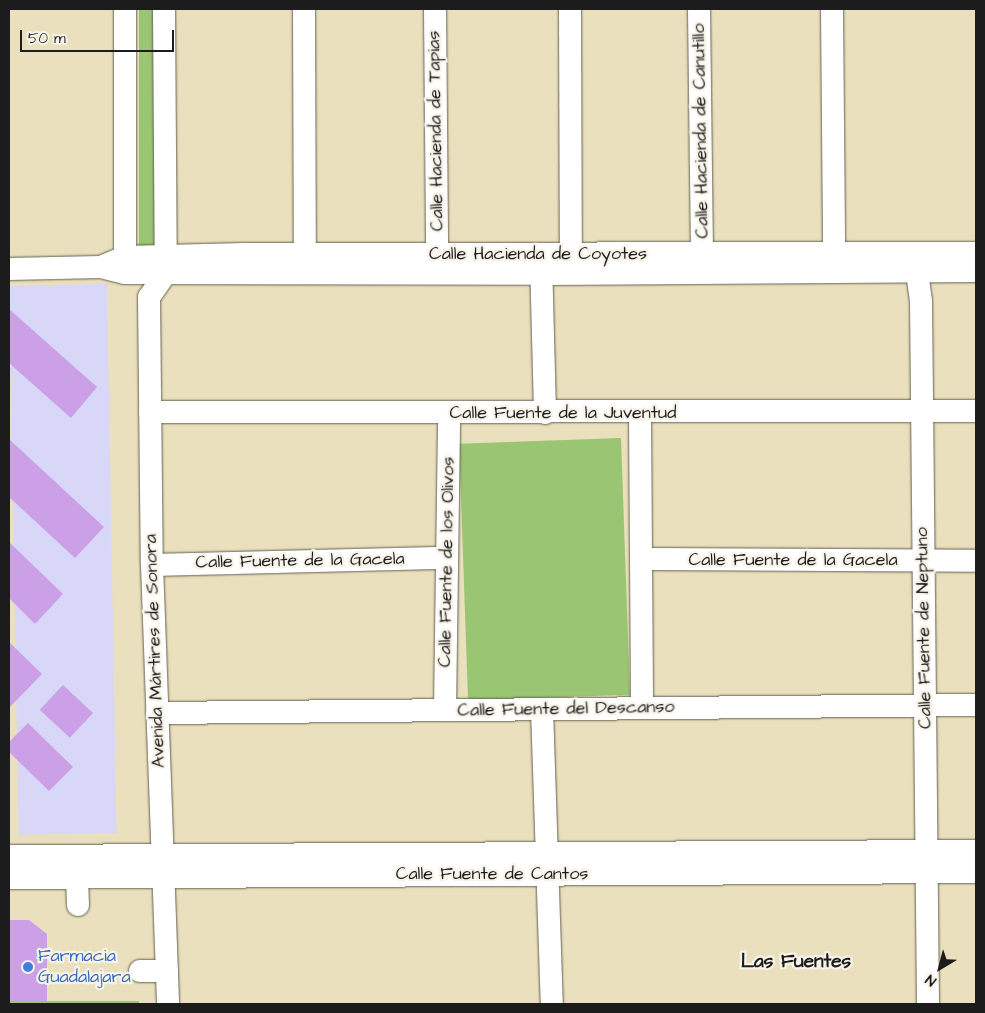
<!DOCTYPE html>
<html>
<head>
<meta charset="utf-8">
<style>
  body { margin:0 }
  #map { position:relative; width:985px; height:1013px; overflow:hidden; background:#eae0bd; font-family:"Architects Daughter",sans-serif }
  div>[style] { position:absolute }
  .built>* { inset:0; background:#d8d7f8; transform-origin:0 0 }
  .green>* { inset:0; background:#9ac572; transform-origin:0 0 }
  .building>* { inset:0; background:#cba0e6; transform-origin:0 0 }
  .roads { filter:drop-shadow(0 0 1px #646154) drop-shadow(0 0 1px #646154) }
  .minor>* { height:22px; margin:-11px; padding:0 11px; transform-origin:11px; border-radius:11px; background:#fff }
  .dots>* { width:14px; height:14px; translate:-50% -50%; box-sizing:border-box; border:2px solid #f7f3e8; border-radius:50% }
  span { translate:-50% -50%; white-space:nowrap; text-align:center; line-height:1.15; -webkit-text-stroke:4.5px #f7f3e8; paint-order:stroke }
  .street-label { font-size:18px; color:#1c1c1c }
  .shop-label { font-size:18px; color:#366cbe }
  .left { translate:0 -50%; text-align:left }
  .neighbourhood-label { font-size:19px; color:#1c1c1c; font-weight:700 }
  .frame { position:absolute; inset:0; border:10px solid #1c1c1c; pointer-events:none }
  .north { position:absolute; left:915px; top:943px; width:50px; height:50px; -webkit-text-stroke:4px #f7f3e8; paint-order:stroke; rotate:217deg; font-size:14px; font-weight:700; line-height:20px; text-align:center; color:#1c1c1c }
  .north::after { content:''; display:block; margin:auto; width:18px; height:22px; background:#1c1c1c; clip-path:polygon(50% 0,100% 100%,50% 72%,0 100%) }
  .scale { position:absolute; left:20px; top:30px; width:154px; height:22px; box-sizing:border-box; border:2px solid #1c1c1c; border-top:0; padding-left:6px; font-size:15px; line-height:18px; white-space:nowrap; color:#1c1c1c; -webkit-text-stroke:4px #f7f3e8; paint-order:stroke }
</style>
</head>
<body>
<div id="map">
  <div class="built">
    <i style="left:107px;top:284px;width:549px;height:98px;rotate:89deg"></i>
  </div>
  <div class="green">
    <i style="left:139px;top:9px;width:17px;height:242px"></i>
    <i style="left:621px;top:438px;width:257px;height:162px;rotate:88deg"></i>
    <i style="left:9px;top:1001px;width:130px;height:3px"></i>
  </div>
  <div class="building">
    <i style="clip-path:polygon(9px 309px,97px 387px,71px 418px,9px 363px)"></i>
    <i style="clip-path:polygon(9px 439px,104px 527px,75px 558px,9px 497px)"></i>
    <i style="clip-path:polygon(9px 542px,63px 594px,35px 624px,9px 598px)"></i>
    <i style="clip-path:polygon(9px 642px,42px 674px,9px 708px)"></i>
    <i style="left:63px;top:685px;width:41px;height:34px;rotate:43deg"></i>
    <i style="clip-path:polygon(28px 723px,73px 767px,49px 791px,9px 752px,9px 742px)"></i>
    <i style="clip-path:polygon(9px 920px,29px 920px,47px 934px,47px 1001px,9px 1001px)"></i>
  </div>
  <div class="roads">
    <div class="minor">
      <i style="left:164px;top:9px;width:264px;rotate:89.6deg"></i>
      <i style="left:166px;top:273px;width:29px;rotate:125deg"></i>
      <i style="left:149px;top:297px;width:268px;rotate:89.4deg"></i>
      <i style="left:152px;top:565px;width:439px;rotate:87.9deg"></i>
      <i style="left:304px;top:9px;width:245px;rotate:89.8deg"></i>
      <i style="left:435px;top:9px;width:245px;rotate:89.5deg"></i>
      <i style="left:570px;top:9px;width:245px;rotate:89.8deg"></i>
      <i style="left:699px;top:9px;width:244px;rotate:89.3deg"></i>
      <i style="left:832px;top:9px;width:243px;rotate:89.5deg"></i>
      <i style="left:915px;top:258px;width:43px;rotate:82.1deg"></i>
      <i style="left:921px;top:301px;width:703px;rotate:89.43deg"></i>
      <i style="left:541px;top:259px;width:154px;rotate:88.5deg"></i>
      <i style="left:101px;top:267px;width:26px;rotate:-23deg"></i>
      <i style="left:125px;top:257px;width:120px;rotate:-1.4deg"></i>
      <i style="left:245px;top:254px;width:731px;rotate:-0.08deg"></i>
      <i style="left:9px;top:269px;width:92px;rotate:-1.2deg"></i>
      <i style="left:101px;top:267px;width:25px;rotate:14deg"></i>
      <i style="left:125px;top:273px;width:416px;rotate:0.1deg"></i>
      <i style="left:541px;top:274px;width:435px;rotate:-0.4deg"></i>
      <i style="left:125px;top:272px;width:263px;rotate:-90deg"></i>
      <i style="left:150px;top:412px;width:826px;rotate:-0.07deg"></i>
      <i style="left:640px;top:414px;width:294px;rotate:89.6deg"></i>
      <i style="left:641px;top:559px;width:335px;rotate:0.3deg"></i>
      <i style="left:152px;top:565px;width:295px;rotate:-1.4deg"></i>
      <i style="left:542px;top:709px;width:295px;rotate:88.1deg"></i>
      <i style="left:445px;top:710px;width:297px;rotate:-89.2deg"></i>
      <i style="left:157px;top:713px;width:819px;rotate:-0.56deg"></i>
      <i style="left:9px;top:856px;width:967px;rotate:-0.3deg"></i>
      <i style="left:77px;top:877px;width:28px;rotate:88deg"></i>
      <i style="left:9px;top:878px;width:967px;rotate:-0.36deg"></i>
      <i style="left:140px;top:971px;width:27px"></i>
    </div>
  </div>
  <div class="dots">
    <i style="left:28px;top:967px;background:#3f7fe0"></i>
  </div>
  <div class="street-label">
    <span style="left:436px;top:131px;rotate:-91deg">Calle Hacienda de Tapias</span>
    <span style="left:701px;top:131px;rotate:-91deg">Calle Hacienda de Canutillo</span>
    <span style="left:538px;top:254px">Calle Hacienda de Coyotes</span>
    <span style="left:563px;top:413px">Calle Fuente de la Juventud</span>
    <span style="left:793px;top:560px">Calle Fuente de la Gacela</span>
    <span style="left:300px;top:561px;rotate:-1deg">Calle Fuente de la Gacela</span>
    <span style="left:447px;top:562px;rotate:-89deg">Calle Fuente de los Olivos</span>
    <span style="left:924px;top:628px;rotate:-91deg">Calle Fuente de Neptuno</span>
    <span style="left:155px;top:651px;rotate:-92deg">Avenida Mártires de Sonora</span>
    <span style="left:566px;top:709px;rotate:-1deg">Calle Fuente del Descanso</span>
    <span style="left:492px;top:874px">Calle Fuente de Cantos</span>
  </div>
  <div class="shop-label">
    <span class="left" style="left:38px;top:967px">Farmacia<br>Guadalajara</span>
  </div>
  <div class="neighbourhood-label">
    <span style="left:796px;top:962px">Las Fuentes</span>
  </div>
  <div class="frame"></div>
  <div class="north">N</div>
  <div class="scale">50 m</div>
</div>
</body>
</html>
